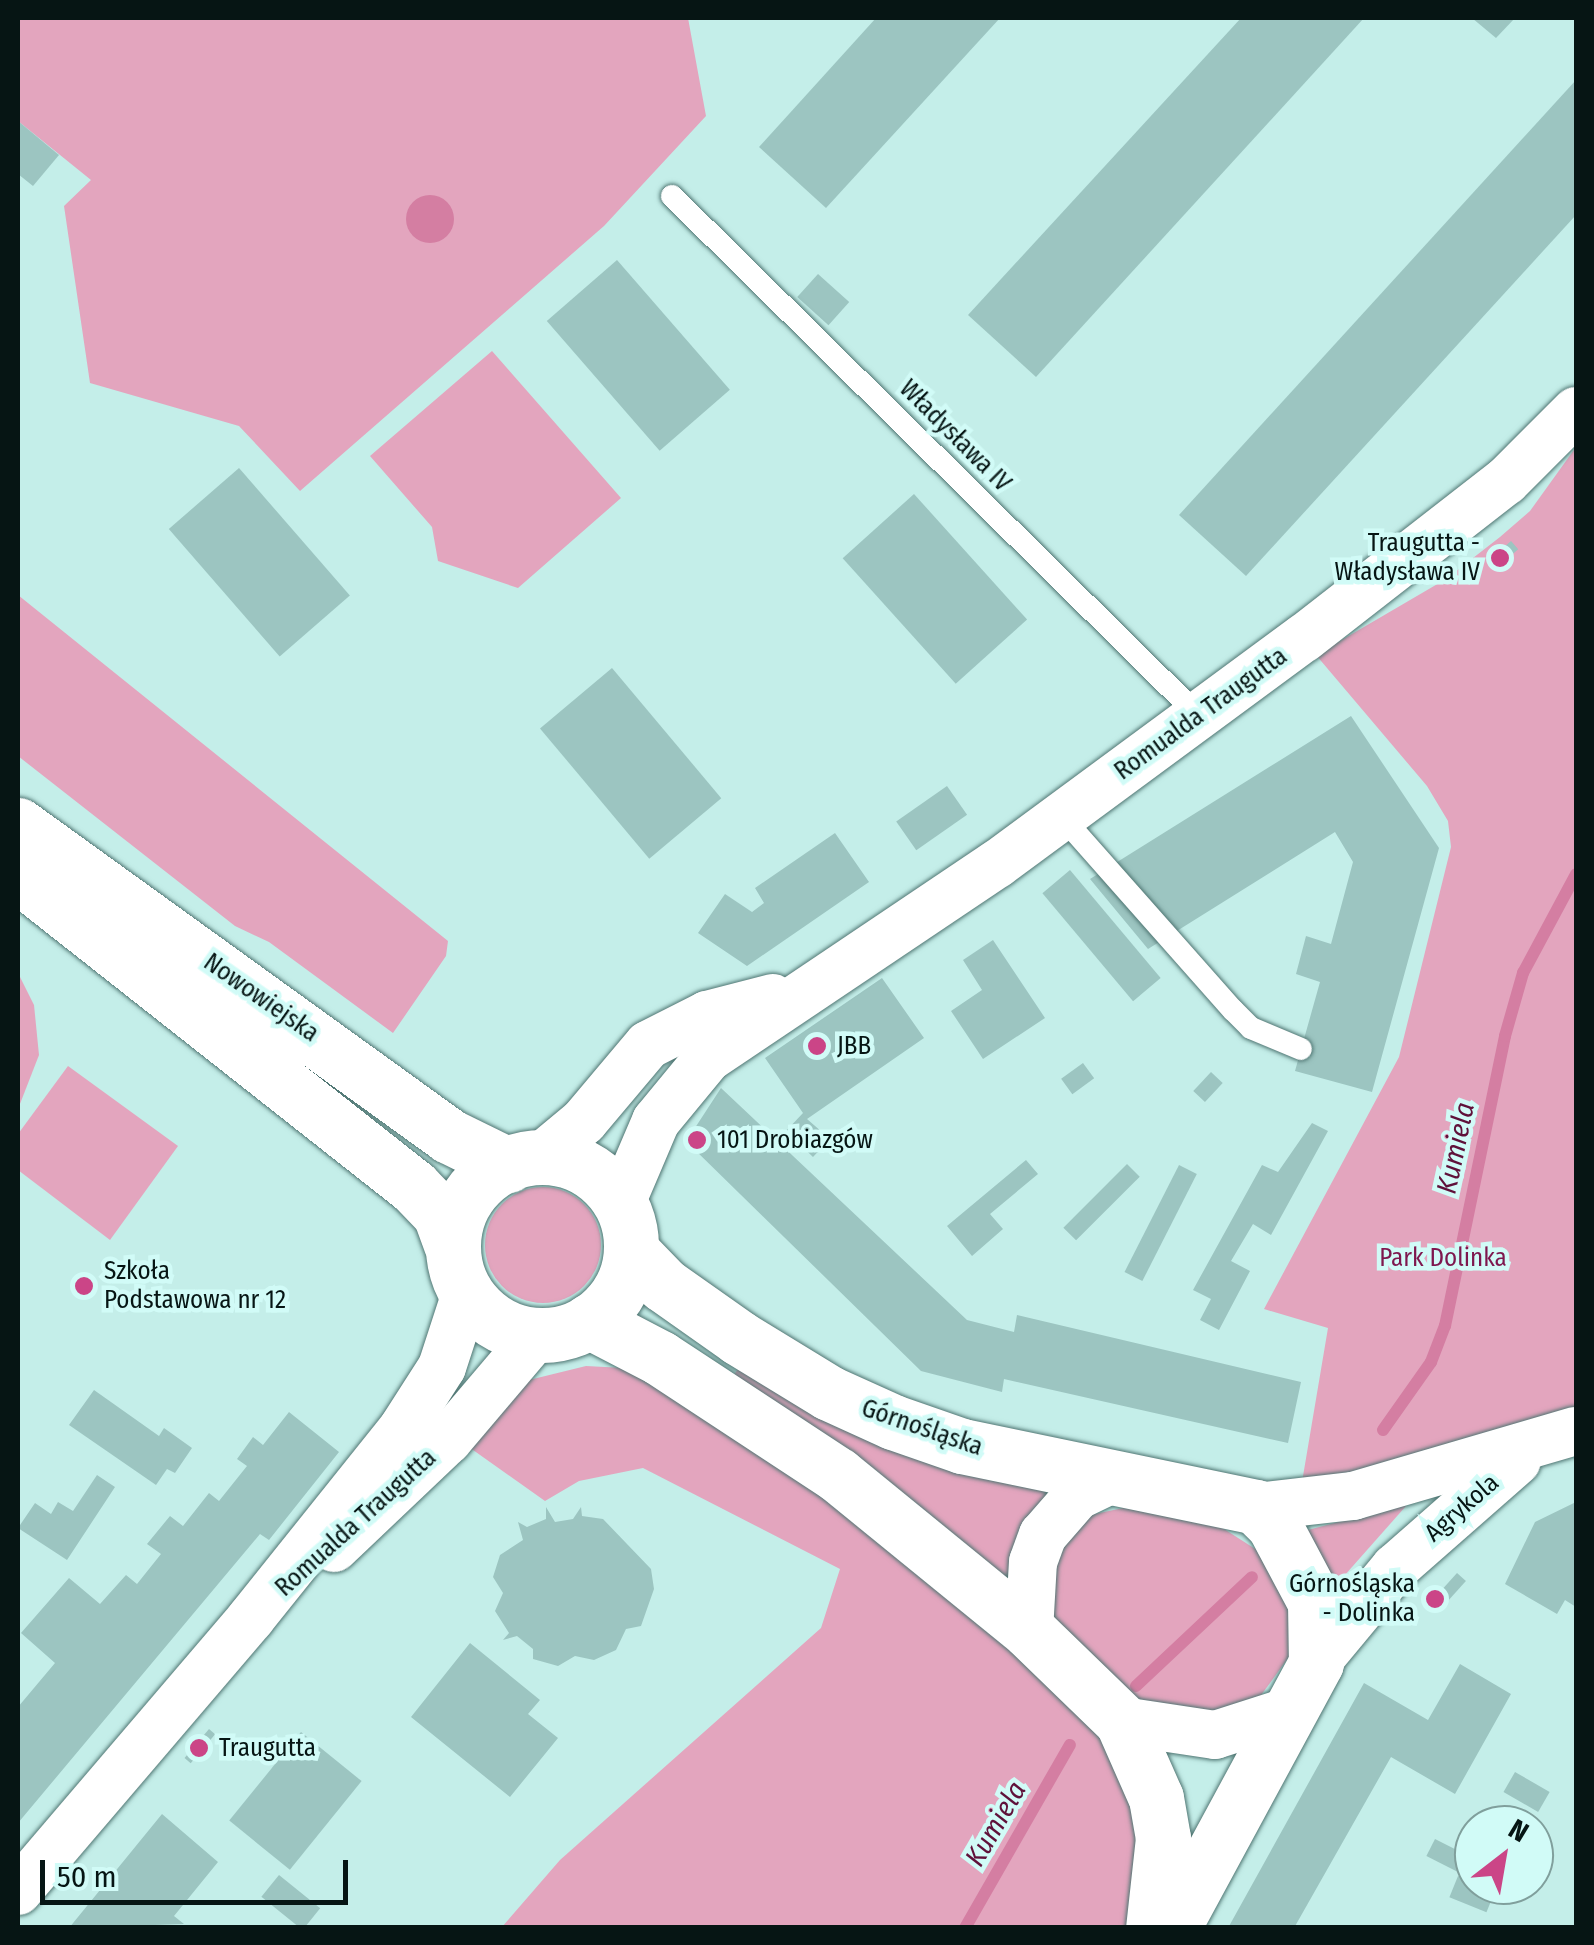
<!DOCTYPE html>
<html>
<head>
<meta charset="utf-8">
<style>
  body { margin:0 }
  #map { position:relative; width:1594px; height:1945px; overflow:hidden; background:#c4eee9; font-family:"Fira Sans Condensed",sans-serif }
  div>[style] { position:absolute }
  .green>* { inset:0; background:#e3a5be }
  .round { border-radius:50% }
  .water>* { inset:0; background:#d47ea2 }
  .stream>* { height:12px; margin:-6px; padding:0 6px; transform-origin:6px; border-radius:6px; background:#d47ea2 }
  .building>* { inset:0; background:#9cc5c1; transform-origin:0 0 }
  .roads { filter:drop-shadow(0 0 2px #4f7572) drop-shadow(0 0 2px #4f7572) }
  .service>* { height:22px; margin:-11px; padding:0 11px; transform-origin:11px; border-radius:11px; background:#fff }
  .minor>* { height:48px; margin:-24px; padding:0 24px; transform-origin:24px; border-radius:24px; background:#fff }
  .tertiary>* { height:55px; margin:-27.5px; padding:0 27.5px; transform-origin:27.5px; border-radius:27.5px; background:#fff }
  .tertiary>.ring { margin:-27.5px; padding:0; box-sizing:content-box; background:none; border:55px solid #fff; border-radius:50% }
  .dots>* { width:28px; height:28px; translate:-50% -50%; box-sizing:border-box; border:5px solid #d1fbf7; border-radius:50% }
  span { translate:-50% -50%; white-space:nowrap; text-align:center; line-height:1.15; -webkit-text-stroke:9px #d1fbf7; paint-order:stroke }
  .street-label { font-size:25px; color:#061514 }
  .poi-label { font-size:25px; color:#061514 }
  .right { translate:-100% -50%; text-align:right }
  .left { translate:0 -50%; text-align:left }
  .park-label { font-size:25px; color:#7e174e }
  .water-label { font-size:28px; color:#5f113a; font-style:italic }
  .frame { position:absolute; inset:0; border:20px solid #061514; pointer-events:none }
  .north { position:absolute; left:1454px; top:1805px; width:100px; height:100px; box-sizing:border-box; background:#d1fbf7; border:2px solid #809f9c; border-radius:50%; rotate:31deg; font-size:28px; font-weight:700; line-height:40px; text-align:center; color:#061514 }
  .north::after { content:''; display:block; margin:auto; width:35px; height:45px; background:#cb4587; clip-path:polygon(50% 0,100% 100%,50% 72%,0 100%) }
  .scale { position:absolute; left:40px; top:1860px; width:308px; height:45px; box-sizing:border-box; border:5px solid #061514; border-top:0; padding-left:12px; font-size:30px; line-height:35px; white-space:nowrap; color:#061514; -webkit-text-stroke:8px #d1fbf7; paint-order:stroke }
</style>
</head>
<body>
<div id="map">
  <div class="green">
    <i style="clip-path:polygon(18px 18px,688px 18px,706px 116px,604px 226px,300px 491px,239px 426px,90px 383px,64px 206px,91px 180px,18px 121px)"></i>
    <i style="clip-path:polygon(492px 351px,621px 498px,518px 588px,438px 561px,432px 527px,370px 456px)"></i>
    <i style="clip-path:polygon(1576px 447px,1576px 1407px,1301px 1488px,1328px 1328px,1264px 1309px,1399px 1057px,1451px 847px,1448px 821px,1427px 786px,1316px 655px,1446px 579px,1500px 537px,1530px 511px)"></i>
    <i style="clip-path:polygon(18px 595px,448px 941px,446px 956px,393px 1033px,269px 942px,235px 926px,18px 756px)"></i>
    <i style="clip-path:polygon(18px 973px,34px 1005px,39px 1055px,18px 1109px)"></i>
    <i style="clip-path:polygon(68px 1066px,178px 1146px,110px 1240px,18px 1170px,18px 1134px)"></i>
    <i class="round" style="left:485px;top:1187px;width:116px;height:116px"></i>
    <i style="clip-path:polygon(741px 1365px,1054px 1487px,1010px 1582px,731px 1379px)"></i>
    <i style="clip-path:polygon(586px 1366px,624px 1368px,708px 1413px,963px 1599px,1107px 1745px,1141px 1805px,1131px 1927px,502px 1927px,560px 1860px,821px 1628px,840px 1569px,643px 1468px,579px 1481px,545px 1501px,466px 1445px,529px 1380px)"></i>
    <i style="clip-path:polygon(1406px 1506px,1337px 1584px,1304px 1531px,1403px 1505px)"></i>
    <i style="clip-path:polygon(1123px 1508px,1210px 1520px,1260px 1552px,1286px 1585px,1291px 1654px,1259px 1698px,1232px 1714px,1151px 1713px,1054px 1621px,1043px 1572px,1090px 1515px)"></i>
  </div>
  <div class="water">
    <i class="round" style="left:406px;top:195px;width:48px;height:48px"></i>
  </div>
  <div class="stream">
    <i style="left:1383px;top:1430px;width:83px;rotate:-54.8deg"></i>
    <i style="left:1431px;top:1362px;width:39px;rotate:-69deg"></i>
    <i style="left:1445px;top:1326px;width:296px;rotate:-78.3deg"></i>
    <i style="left:1505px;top:1036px;width:66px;rotate:-74.1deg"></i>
    <i style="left:1523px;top:973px;width:112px;rotate:-61.8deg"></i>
    <i style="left:1136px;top:1686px;width:159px;rotate:-43.2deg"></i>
    <i style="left:965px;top:1928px;width:211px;rotate:-60.2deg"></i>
  </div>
  <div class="building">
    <i style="clip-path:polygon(876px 18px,1000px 18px,826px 208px,759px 147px)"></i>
    <i style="clip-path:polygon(1241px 18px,1364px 18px,1036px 377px,968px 315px)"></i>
    <i style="clip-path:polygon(1472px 18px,1515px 18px,1496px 38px)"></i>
    <i style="clip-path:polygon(1576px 80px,1576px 215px,1246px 576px,1179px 515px)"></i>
    <i style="clip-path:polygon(18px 121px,59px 155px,33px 186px,18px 174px)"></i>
    <i style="left:617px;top:260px;width:172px;height:93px;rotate:49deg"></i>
    <i style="left:818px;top:274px;width:42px;height:31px;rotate:42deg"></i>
    <i style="left:239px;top:468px;width:169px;height:93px;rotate:49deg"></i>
    <i style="left:914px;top:494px;width:169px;height:96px;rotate:48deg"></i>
    <i style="left:1511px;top:541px;width:11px;height:31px;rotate:49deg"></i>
    <i style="left:612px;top:668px;width:170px;height:94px;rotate:50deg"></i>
    <i style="clip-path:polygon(1351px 716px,1439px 848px,1372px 1092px,1295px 1071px,1320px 982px,1296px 974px,1306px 936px,1331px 944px,1353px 862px,1335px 832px,1148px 949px,1090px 879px)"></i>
    <i style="left:947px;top:786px;width:35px;height:62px;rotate:55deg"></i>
    <i style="clip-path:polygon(835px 833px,869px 882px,747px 966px,698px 933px,725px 894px,752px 912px,764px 903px,755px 888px)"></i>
    <i style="left:1070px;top:870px;width:141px;height:36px;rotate:50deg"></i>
    <i style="clip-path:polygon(993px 940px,1045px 1018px,983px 1059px,951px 1011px,982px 990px,963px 960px)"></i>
    <i style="clip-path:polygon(882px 978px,924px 1038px,807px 1119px,830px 1139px,813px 1157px,786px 1131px,803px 1113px,765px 1058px)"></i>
    <i style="left:1083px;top:1063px;width:19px;height:27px;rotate:54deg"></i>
    <i style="left:1211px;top:1072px;width:16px;height:26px;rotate:43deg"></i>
    <i style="clip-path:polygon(721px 1088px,967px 1320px,1014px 1332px,1017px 1315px,1301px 1382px,1288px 1443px,1004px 1379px,1002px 1392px,921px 1371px,692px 1147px,691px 1134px)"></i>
    <i style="clip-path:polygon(1312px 1123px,1328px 1131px,1271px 1235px,1253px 1224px,1231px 1261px,1250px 1271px,1219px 1330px,1200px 1320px,1211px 1299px,1193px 1290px,1262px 1165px,1278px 1172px)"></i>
    <i style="clip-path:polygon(1026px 1160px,1038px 1174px,990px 1214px,1003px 1229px,972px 1256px,947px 1226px)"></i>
    <i style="left:1127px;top:1164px;width:18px;height:90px;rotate:45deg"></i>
    <i style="left:1179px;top:1165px;width:20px;height:120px;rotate:27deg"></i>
    <i style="clip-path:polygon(94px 1390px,159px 1436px,164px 1428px,192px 1448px,175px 1473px,167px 1469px,156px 1485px,69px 1425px)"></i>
    <i style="clip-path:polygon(289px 1412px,339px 1452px,269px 1540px,260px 1534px,18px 1823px,18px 1707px,55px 1663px,21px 1633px,69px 1578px,100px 1604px,126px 1575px,137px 1584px,161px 1554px,147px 1544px,170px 1516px,183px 1526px,209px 1493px,219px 1501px,247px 1466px,237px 1459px,253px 1437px,263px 1445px)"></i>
    <i style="clip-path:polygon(97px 1475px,115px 1487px,67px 1560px,18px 1528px,35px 1503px,51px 1514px,58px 1502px,73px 1511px)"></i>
    <i style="clip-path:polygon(1576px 1502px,1576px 1607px,1565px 1600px,1557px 1614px,1505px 1584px,1535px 1522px)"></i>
    <i style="clip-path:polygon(546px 1507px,555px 1522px,573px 1519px,581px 1507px,582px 1516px,603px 1519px,651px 1569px,654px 1589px,641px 1626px,626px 1629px,616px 1650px,594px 1660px,575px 1656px,558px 1666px,533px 1659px,533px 1649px,517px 1636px,503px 1640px,509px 1633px,495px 1611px,503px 1593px,493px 1577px,500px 1555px,523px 1540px,518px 1522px,527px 1527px,546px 1519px)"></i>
    <i style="left:1457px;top:1573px;width:12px;height:30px;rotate:42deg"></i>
    <i style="clip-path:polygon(470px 1643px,540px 1700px,528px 1714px,558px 1738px,510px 1797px,411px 1717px)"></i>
    <i style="clip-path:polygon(1460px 1664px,1511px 1694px,1455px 1794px,1391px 1757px,1294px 1928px,1228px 1928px,1364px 1683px,1428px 1720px)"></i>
    <i style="left:209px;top:1729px;width:8px;height:38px;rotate:40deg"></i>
    <i style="left:301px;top:1732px;width:78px;height:114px;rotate:39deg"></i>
    <i style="left:1515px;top:1772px;width:40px;height:23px;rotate:30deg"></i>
    <i style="clip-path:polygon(162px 1814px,218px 1862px,174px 1916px,184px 1924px,69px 1928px)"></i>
    <i style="left:1435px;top:1839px;width:36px;height:19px;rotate:27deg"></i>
    <i style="left:279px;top:1875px;width:53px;height:28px;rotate:39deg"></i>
    <i style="left:1458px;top:1876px;width:40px;height:23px;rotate:22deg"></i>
  </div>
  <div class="roads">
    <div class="service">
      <i style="left:672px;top:196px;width:740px;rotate:44.62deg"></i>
      <i style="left:1062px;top:817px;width:258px;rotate:48.5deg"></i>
      <i style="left:1233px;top:1010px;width:25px;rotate:45deg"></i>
      <i style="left:1251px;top:1028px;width:54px;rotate:22.8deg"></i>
    </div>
    <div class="minor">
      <i style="left:541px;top:1157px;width:56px;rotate:-39.9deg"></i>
      <i style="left:584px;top:1121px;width:99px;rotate:-49.9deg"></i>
      <i style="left:648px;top:1045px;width:66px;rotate:-27deg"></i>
      <i style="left:707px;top:1015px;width:68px;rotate:-14.4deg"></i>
      <i style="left:621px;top:1203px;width:89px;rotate:-66.9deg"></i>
      <i style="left:656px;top:1121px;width:82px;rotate:-50.5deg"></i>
      <i style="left:708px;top:1058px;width:348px;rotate:-33.9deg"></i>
      <i style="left:997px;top:864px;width:381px;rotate:-36.4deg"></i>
      <i style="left:1304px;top:638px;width:256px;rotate:-37.9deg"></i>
      <i style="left:1506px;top:481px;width:99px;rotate:-45deg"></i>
      <i style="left:1256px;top:1507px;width:98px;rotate:-6.5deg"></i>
      <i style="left:1353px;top:1496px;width:232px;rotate:-16.3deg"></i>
      <i style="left:334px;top:1548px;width:157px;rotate:-43.5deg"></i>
      <i style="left:448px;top:1440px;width:138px;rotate:-49.7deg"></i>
      <i style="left:1029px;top:1631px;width:69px;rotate:-86.7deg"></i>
      <i style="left:1033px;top:1562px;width:29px;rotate:-70deg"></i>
      <i style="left:1043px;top:1535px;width:52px;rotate:-48.9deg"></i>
      <i style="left:1077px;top:1496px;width:41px;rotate:-25.9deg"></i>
      <i style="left:1316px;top:1663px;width:124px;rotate:-50.3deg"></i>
      <i style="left:1395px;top:1568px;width:162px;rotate:-41.3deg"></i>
      <i style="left:1122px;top:1721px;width:94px;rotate:8.6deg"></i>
      <i style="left:1215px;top:1735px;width:76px;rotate:-17.7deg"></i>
      <i style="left:18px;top:1891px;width:359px;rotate:-49.5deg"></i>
      <i style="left:251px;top:1618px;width:243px;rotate:-51.3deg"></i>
      <i style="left:403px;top:1428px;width:72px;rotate:-57.4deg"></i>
      <i style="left:442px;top:1367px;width:78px;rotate:-72deg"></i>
    </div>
    <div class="tertiary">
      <i style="left:18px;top:825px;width:531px;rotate:35.81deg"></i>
      <i style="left:449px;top:1136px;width:66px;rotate:26.2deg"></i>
      <i style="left:18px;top:875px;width:504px;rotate:38.23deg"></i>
      <i style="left:414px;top:1187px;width:37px;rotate:46deg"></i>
      <i style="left:440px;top:1214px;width:32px;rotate:70deg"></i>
      <i class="ring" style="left:453px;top:1157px;width:123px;height:123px"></i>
      <i style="left:631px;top:1251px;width:47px;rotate:45.9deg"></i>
      <i style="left:664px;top:1285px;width:92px;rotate:35.2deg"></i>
      <i style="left:739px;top:1338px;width:105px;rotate:31.4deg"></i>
      <i style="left:829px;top:1393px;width:70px;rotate:24.4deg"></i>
      <i style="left:893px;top:1422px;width:73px;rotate:19.2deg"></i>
      <i style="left:962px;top:1446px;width:300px;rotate:11.7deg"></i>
      <i style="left:1256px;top:1507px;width:25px;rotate:45deg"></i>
      <i style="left:1274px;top:1525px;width:87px;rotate:62deg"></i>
      <i style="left:1315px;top:1602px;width:61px;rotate:89.1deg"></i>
      <i style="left:1316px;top:1663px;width:301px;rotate:118.4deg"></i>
      <i style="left:589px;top:1321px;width:80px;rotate:27.5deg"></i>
      <i style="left:660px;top:1358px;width:213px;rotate:33.3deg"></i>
      <i style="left:838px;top:1475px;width:247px;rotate:39.2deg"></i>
      <i style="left:1029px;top:1631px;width:129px;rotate:44.1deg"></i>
      <i style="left:1122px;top:1721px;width:84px;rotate:66.2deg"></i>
      <i style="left:1156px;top:1798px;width:41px;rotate:80.1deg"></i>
      <i style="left:1163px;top:1838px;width:91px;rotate:96.3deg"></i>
    </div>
  </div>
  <div class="dots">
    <i style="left:1500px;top:558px;background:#cb4587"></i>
    <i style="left:817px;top:1046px;background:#cb4587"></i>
    <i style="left:697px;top:1140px;background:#cb4587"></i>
    <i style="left:84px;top:1286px;background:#cb4587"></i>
    <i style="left:1435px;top:1599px;background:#cb4587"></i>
    <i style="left:199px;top:1748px;background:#cb4587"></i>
  </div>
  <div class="street-label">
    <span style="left:955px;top:436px;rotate:45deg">Władysława IV</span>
    <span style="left:1201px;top:714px;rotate:-36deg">Romualda Traugutta</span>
    <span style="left:261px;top:998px;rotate:35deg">Nowowiejska</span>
    <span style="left:922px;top:1428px;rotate:19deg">Górnośląska</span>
    <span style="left:1462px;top:1508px;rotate:-41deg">Agrykola</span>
    <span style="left:356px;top:1523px;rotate:-42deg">Romualda Traugutta</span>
  </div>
  <div class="poi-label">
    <span class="right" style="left:1480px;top:558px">Traugutta -<br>Władysława IV</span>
    <span class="left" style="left:837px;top:1046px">JBB</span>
    <span class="left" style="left:717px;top:1140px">101 Drobiazgów</span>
    <span class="left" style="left:104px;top:1286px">Szkoła<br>Podstawowa nr 12</span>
    <span class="right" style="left:1415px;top:1599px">Górnośląska<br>- Dolinka</span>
    <span class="left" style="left:219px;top:1748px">Traugutta</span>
  </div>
  <div class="park-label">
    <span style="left:1443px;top:1258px">Park Dolinka</span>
  </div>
  <div class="water-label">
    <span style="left:1456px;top:1148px;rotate:-78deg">Kumiela</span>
    <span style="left:996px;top:1824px;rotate:-60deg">Kumiela</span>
  </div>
  <div class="frame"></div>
  <div class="north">N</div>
  <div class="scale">50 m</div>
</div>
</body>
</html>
